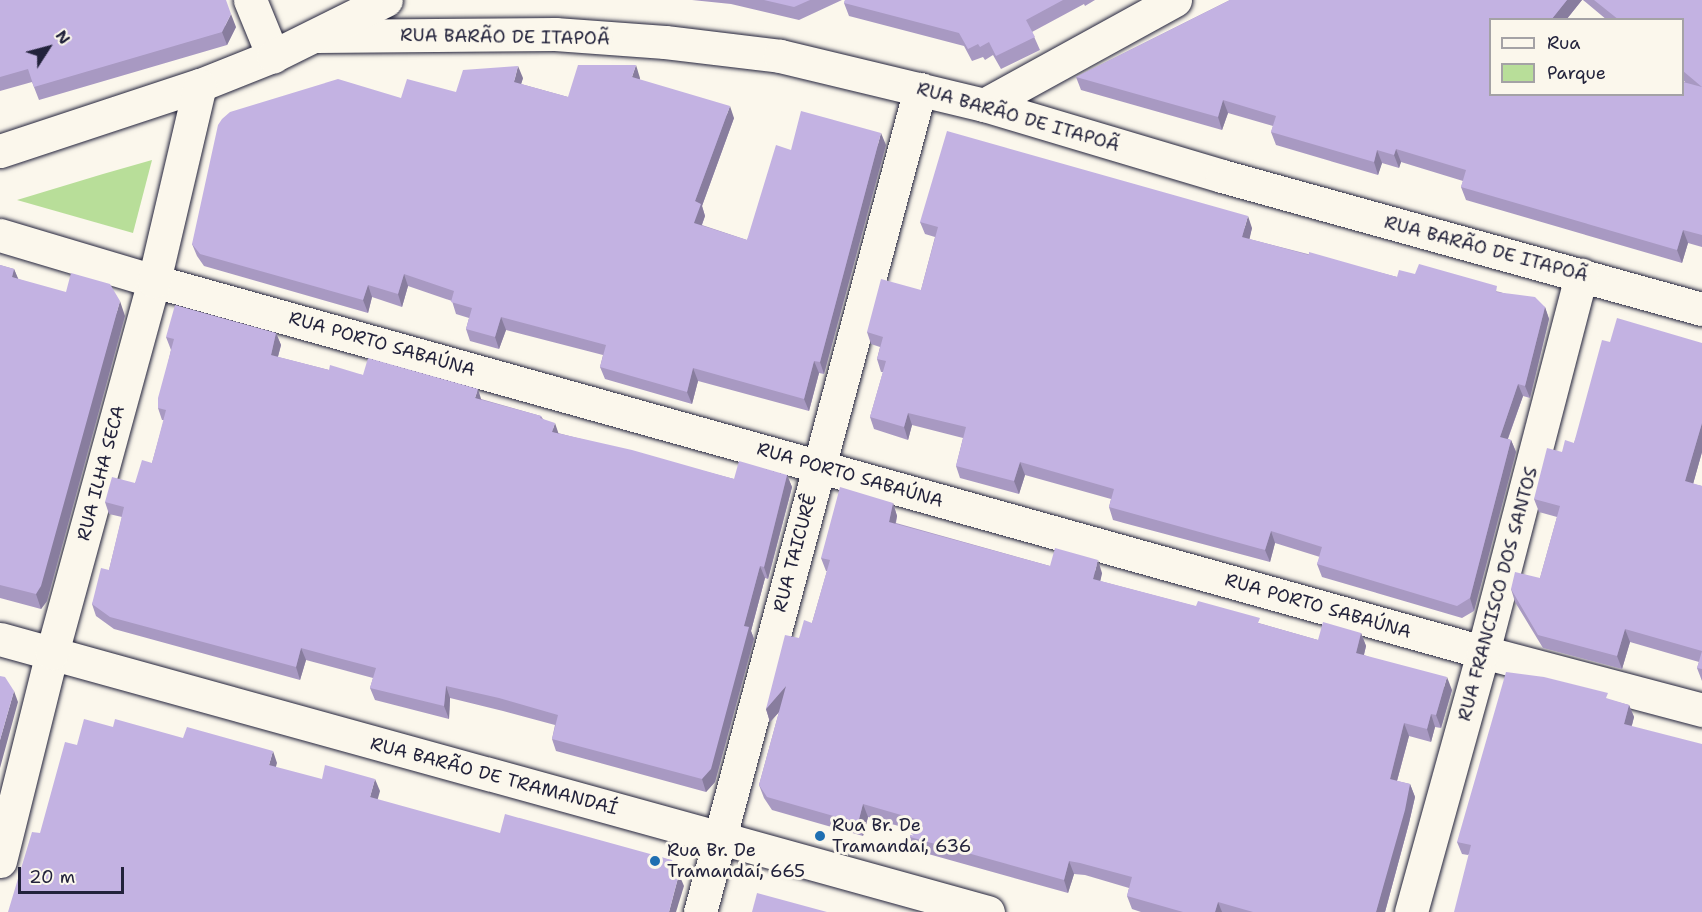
<!DOCTYPE html>
<html>
<head>
<meta charset="utf-8">
<style>
  body { margin:0 }
  #map { position:relative; width:1702px; height:912px; overflow:hidden; background:#fbf7ec; font-family:"Shantell Sans",sans-serif }
  div>[style] { position:absolute }
  .green>* { inset:0; background:#b8de99 }
  .roads { filter:drop-shadow(0 0 2px #22223b) drop-shadow(0 0 2px #22223b) }
  .minor>* { height:33px; margin:-16.5px; padding:0 16.5px; transform-origin:16.5px; border-radius:16.5px; background:#fbf7ec }
  .wall>* { inset:0; background:#a899c2 }
  .shaded-wall>* { inset:0; background:#887d9e }
  .building>* { inset:0; background:#c3b2e2 }
  .dots>* { width:16px; height:16px; translate:-50% -50%; box-sizing:border-box; border:3px solid #fbf7ec; border-radius:50% }
  span { translate:-50% -50%; white-space:nowrap; text-align:center; line-height:1.15; -webkit-text-stroke:6px #fbf7ec; paint-order:stroke }
  .street-label { font-size:18px; color:#22223b }
  .poi-label { font-size:18px; color:#22223b }
  .left { translate:0 -50%; text-align:left }
  .legend { position:absolute; left:1489px; top:18px; width:195px; height:78px; box-sizing:border-box; background:#fbf7ec; border:2px solid #a4a2a5; margin:0; padding:8px 10px; list-style:none; font-size:18px; color:#22223b }
  .legend li { display:flex; align-items:center; gap:12px; height:30px }
  .legend b { width:30px; border:2px solid #a4a2a5 }
  .north { position:absolute; left:18px; top:18px; width:60px; height:60px; -webkit-text-stroke:4px #fbf7ec; paint-order:stroke; rotate:54deg; font-size:16px; font-weight:700; line-height:24px; text-align:center; color:#22223b }
  .north::after { content:''; display:block; margin:auto; width:21px; height:27px; background:#22223b; clip-path:polygon(50% 0,100% 100%,50% 72%,0 100%) }
  .scale { position:absolute; left:18px; top:867px; width:106px; height:27px; box-sizing:border-box; border:3px solid #22223b; border-top:0; padding-left:8px; font-size:18px; line-height:21px; white-space:nowrap; color:#22223b; -webkit-text-stroke:4px #fbf7ec; paint-order:stroke }
</style>
</head>
<body>
<div id="map">
  <div class="green">
    <i style="clip-path:polygon(152px 160px,133px 233px,17px 200px,103px 174px)"></i>
  </div>
  <div class="roads">
    <div class="minor">
      <i style="left:250px;top:0;width:61px;rotate:67.7deg"></i>
      <i style="left:316px;top:36px;width:239px;rotate:-0.5deg"></i>
      <i style="left:555px;top:34px;width:110px;rotate:4.2deg"></i>
      <i style="left:665px;top:42px;width:116px;rotate:6.9deg"></i>
      <i style="left:780px;top:56px;width:210px;rotate:13.5deg"></i>
      <i style="left:984px;top:105px;width:248px;rotate:16.6deg"></i>
      <i style="left:1222px;top:176px;width:498px;rotate:15.5deg"></i>
      <i style="left:984px;top:105px;width:218px;rotate:-28.8deg"></i>
      <i style="left:0;top:151px;width:211px;rotate:-18.3deg"></i>
      <i style="left:200px;top:85px;width:79px;rotate:-21.7deg"></i>
      <i style="left:273px;top:56px;width:126px;rotate:-26.4deg"></i>
      <i style="left:0;top:235px;width:161px;rotate:16.6deg"></i>
      <i style="left:154px;top:281px;width:1380px;rotate:15.6deg"></i>
      <i style="left:1483px;top:652px;width:227px;rotate:14.8deg"></i>
      <i style="left:0;top:639px;width:1025px;rotate:15.45deg"></i>
      <i style="left:0;top:861px;width:214px;rotate:-76deg"></i>
      <i style="left:52px;top:653px;width:386px;rotate:-74.7deg"></i>
      <i style="left:154px;top:281px;width:201px;rotate:-76.8deg"></i>
      <i style="left:700px;top:912px;width:852px;rotate:-75.03deg"></i>
      <i style="left:1411px;top:912px;width:270px;rotate:-74.5deg"></i>
      <i style="left:1483px;top:652px;width:390px;rotate:-75.4deg"></i>
    </div>
  </div>
  <div class="wall">
    <i style="clip-path:polygon(0 0,236px 27px,227px 45px,39px 100px,32px 82px,0 91px)"></i>
    <i style="clip-path:polygon(692px 0,842px 0,799px 20px,731px 4px)"></i>
    <i style="clip-path:polygon(845px 0,1095px 0,1085px 6px,1084px 4px,1032px 32px,1040px 50px,1001px 69px,993px 55px,985px 60px,983px 57px,972px 61px,964px 46px,849px 16px,844px 3px)"></i>
    <i style="clip-path:polygon(1230px 0,1582px 0,1566px 20px,1491px 20px,1491px 94px,1685px 82px,1683px 80px,1683px 20px,1607px 20px,1583px 0,1702px 0,1702px 247px,1688px 243px,1682px 263px,1466px 200px,1461px 187px,1463px 181px,1401px 162px,1399px 168px,1382px 163px,1378px 175px,1276px 145px,1271px 132px,1273px 126px,1228px 113px,1222px 130px,1081px 90px,1076px 77px)"></i>
    <i style="clip-path:polygon(523px 78px,521px 84px,568px 97px,640px 78px,640px 80px,734px 118px,702px 206px,705px 216px,702px 225px,747px 240px,791px 150px,886px 145px,824px 374px,819px 373px,809px 411px,698px 381px,692px 404px,605px 379px,600px 367px,603px 355px,506px 330px,499px 349px,470px 341px,466px 329px,469px 318px,456px 314px,452px 301px,408px 286px,402px 307px,372px 297px,368px 313px,204px 266px,197px 256px,192px 244px,401px 98px,456px 92px)"></i>
    <i style="clip-path:polygon(920px 222px,1252px 228px,1249px 239px,1397px 277px,1415px 274px,1500px 292px,1545px 307px,1549px 319px,1530px 398px,1523px 396px,1508px 439px,1511px 440px,1516px 452px,1474px 611px,1462px 618px,1322px 577px,1317px 564px,1320px 557px,1275px 543px,1270px 562px,1113px 520px,1109px 507px,1111px 499px,1025px 475px,1019px 494px,960px 478px,956px 466px,963px 438px,912px 425px,908px 440px,874px 429px,870px 417px,883px 372px,881px 372px,877px 359px,880px 347px,871px 344px,867px 332px,921px 290px,935px 237px,925px 234px)"></i>
    <i style="clip-path:polygon(0 265px,14px 269px,18px 279px,125px 316px,47px 601px,41px 609px,0 598px)"></i>
    <i style="clip-path:polygon(276px 333px,281px 345px,278px 357px,329px 370px,363px 375px,481px 399px,541px 416px,543px 419px,558px 433px,734px 479px,787px 475px,792px 487px,768px 579px,765px 578px,751px 631px,754px 639px,715px 782px,706px 792px,556px 751px,552px 739px,555px 725px,503px 711px,450px 698px,449px 719px,375px 700px,370px 688px,373px 678px,306px 660px,300px 680px,114px 629px,96px 616px,92px 604px,109px 570px,122px 517px,109px 514px,105px 502px,135px 483px,152px 463px,164px 420px,162px 420px,158px 408px,171px 350px,166px 337px)"></i>
    <i style="clip-path:polygon(1610px 342px,1702px 343px,1702px 452px,1693px 484px,1702px 486px,1702px 681px,1697px 668px,1699px 662px,1630px 642px,1622px 669px,1543px 648px,1515px 602px,1511px 589px,1540px 578px,1557px 517px,1539px 512px,1534px 499px,1562px 452px,1574px 443px)"></i>
    <i style="clip-path:polygon(893px 503px,897px 516px,896px 523px,1050px 566px,1102px 573px,1100px 581px,1262px 624px,1318px 640px,1361px 633px,1366px 646px,1364px 655px,1452px 690px,1441px 728px,1435px 727px,1431px 742px,1409px 736px,1397px 781px,1410px 784px,1415px 797px,1409px 823px,1385px 912px,1141px 912px,1132px 909px,1127px 896px,1129px 888px,1085px 875px,1074px 874px,1068px 893px,914px 850px,910px 837px,912px 830px,868px 817px,863px 836px,772px 810px,764px 798px,759px 785px,779px 712px,770px 722px,766px 709px,799px 638px,812px 623px,827px 571px,826px 571px,821px 558px)"></i>
    <i style="clip-path:polygon(1610px 700px,1629px 705px,1634px 717px,1632px 725px,1468px 855px,1462px 854px,1457px 842px)"></i>
  </div>
  <div class="shaded-wall">
    <i style="clip-path:polygon(1567px 0,1582px 0,1566px 20px,1551px 20px)"></i>
    <i style="clip-path:polygon(231px 14px,236px 27px,227px 45px,222px 32px)"></i>
    <i style="clip-path:polygon(636px 65px,640px 78px,636px 90px,632px 77px)"></i>
    <i style="clip-path:polygon(518px 66px,523px 78px,518px 94px,514px 82px)"></i>
    <i style="clip-path:polygon(1223px 100px,1228px 113px,1222px 130px,1218px 117px)"></i>
    <i style="clip-path:polygon(730px 106px,734px 118px,702px 206px,705px 216px,698px 235px,694px 223px,695px 201px)"></i>
    <i style="clip-path:polygon(881px 133px,886px 145px,824px 374px,820px 362px)"></i>
    <i style="clip-path:polygon(1396px 149px,1401px 162px,1399px 168px,1394px 155px)"></i>
    <i style="clip-path:polygon(1377px 150px,1382px 163px,1378px 175px,1374px 162px)"></i>
    <i style="clip-path:polygon(1248px 216px,1252px 228px,1247px 250px,1242px 237px)"></i>
    <i style="clip-path:polygon(1683px 230px,1688px 243px,1682px 263px,1677px 250px)"></i>
    <i style="clip-path:polygon(14px 269px,20px 283px,12px 277px)"></i>
    <i style="clip-path:polygon(404px 274px,408px 286px,402px 307px,398px 294px)"></i>
    <i style="clip-path:polygon(368px 285px,372px 297px,368px 313px,363px 300px)"></i>
    <i style="clip-path:polygon(120px 301px,125px 316px,47px 601px,41px 609px,36px 594px)"></i>
    <i style="clip-path:polygon(1545px 307px,1549px 319px,1530px 398px,1525px 386px)"></i>
    <i style="clip-path:polygon(501px 317px,506px 330px,499px 349px,495px 337px)"></i>
    <i style="clip-path:polygon(276px 333px,281px 345px,275px 367px,271px 355px)"></i>
    <i style="clip-path:polygon(814px 361px,819px 373px,809px 411px,804px 399px)"></i>
    <i style="clip-path:polygon(693px 368px,698px 381px,692px 404px,687px 392px)"></i>
    <i style="clip-path:polygon(1518px 384px,1523px 396px,1504px 449px,1500px 437px)"></i>
    <i style="clip-path:polygon(478px 389px,482px 402px,475px 398px)"></i>
    <i style="clip-path:polygon(908px 413px,912px 425px,908px 440px,904px 427px)"></i>
    <i style="clip-path:polygon(555px 423px,559px 435px,552px 432px)"></i>
    <i style="clip-path:polygon(1702px 423px,1702px 452px,1690px 495px,1685px 481px)"></i>
    <i style="clip-path:polygon(1511px 440px,1516px 452px,1474px 611px,1470px 598px)"></i>
    <i style="clip-path:polygon(1020px 462px,1025px 475px,1019px 494px,1014px 481px)"></i>
    <i style="clip-path:polygon(787px 475px,792px 487px,768px 579px,764px 567px)"></i>
    <i style="clip-path:polygon(893px 503px,897px 516px,893px 534px,889px 522px)"></i>
    <i style="clip-path:polygon(1271px 531px,1275px 543px,1270px 562px,1265px 550px)"></i>
    <i style="clip-path:polygon(1098px 560px,1102px 573px,1098px 592px,1093px 579px)"></i>
    <i style="clip-path:polygon(760px 566px,765px 578px,751px 631px,754px 639px,715px 782px,706px 792px,702px 779px)"></i>
    <i style="clip-path:polygon(1625px 629px,1630px 642px,1622px 669px,1617px 656px)"></i>
    <i style="clip-path:polygon(1361px 633px,1366px 646px,1361px 666px,1356px 653px)"></i>
    <i style="clip-path:polygon(301px 648px,306px 660px,300px 680px,296px 667px)"></i>
    <i style="clip-path:polygon(1447px 677px,1452px 690px,1441px 728px,1436px 715px)"></i>
    <i style="clip-path:polygon(446px 686px,450px 698px,449px 719px,444px 706px)"></i>
    <i style="clip-path:polygon(786px 686px,791px 699px,770px 722px,766px 709px)"></i>
    <i style="clip-path:polygon(14px 691px,18px 702px,0 768px,0 740px)"></i>
    <i style="clip-path:polygon(1629px 705px,1634px 717px,1629px 736px,1624px 724px)"></i>
    <i style="clip-path:polygon(1431px 714px,1435px 727px,1431px 742px,1427px 729px)"></i>
    <i style="clip-path:polygon(1404px 723px,1409px 736px,1394px 792px,1390px 779px)"></i>
    <i style="clip-path:polygon(273px 751px,277px 763px,273px 777px,269px 765px)"></i>
    <i style="clip-path:polygon(375px 779px,380px 791px,375px 809px,370px 797px)"></i>
    <i style="clip-path:polygon(1410px 784px,1415px 797px,1409px 823px,1385px 912px,1376px 912px)"></i>
    <i style="clip-path:polygon(863px 804px,868px 817px,863px 836px,858px 823px)"></i>
    <i style="clip-path:polygon(1069px 861px,1074px 874px,1068px 893px,1064px 880px)"></i>
    <i style="clip-path:polygon(679px 874px,684px 886px,676px 912px,669px 912px)"></i>
    <i style="clip-path:polygon(1218px 902px,1222px 912px,1215px 912px)"></i>
  </div>
  <div class="building">
    <i style="clip-path:polygon(0 0,226px 0,231px 14px,222px 32px,34px 87px,28px 69px,0 77px)"></i>
    <i style="clip-path:polygon(764px 0,810px 0,794px 7px)"></i>
    <i style="clip-path:polygon(845px 0,1063px 0,1026px 20px,1035px 37px,996px 56px,989px 42px,980px 47px,978px 44px,968px 49px,959px 33px,844px 3px)"></i>
    <i style="clip-path:polygon(1230px 0,1567px 0,1551px 20px,1491px 20px,1491px 94px,1683px 94px,1683px 82px,1702px 87px,1702px 235px,1683px 230px,1677px 250px,1461px 187px,1466px 170px,1396px 149px,1394px 155px,1377px 150px,1374px 162px,1271px 132px,1276px 116px,1223px 100px,1218px 117px,1076px 77px)"></i>
    <i style="clip-path:polygon(1594px 0,1702px 0,1702px 87px,1683px 71px,1683px 20px,1619px 20px)"></i>
    <i style="clip-path:polygon(578px 65px,636px 65px,632px 77px,730px 106px,695px 201px,701px 204px,694px 223px,747px 240px,776px 145px,791px 150px,801px 111px,881px 133px,820px 362px,814px 361px,804px 399px,693px 368px,687px 392px,600px 367px,606px 345px,501px 317px,495px 337px,466px 329px,472px 308px,451px 302px,454px 291px,404px 274px,398px 294px,368px 285px,363px 300px,200px 254px,192px 244px,218px 125px,222px 119px,230px 112px,338px 79px,401px 98px,407px 79px,456px 92px,463px 70px,518px 66px,514px 82px,568px 97px)"></i>
    <i style="clip-path:polygon(947px 131px,1248px 216px,1242px 237px,1309px 255px,1309px 252px,1397px 277px,1399px 270px,1415px 274px,1419px 264px,1497px 286px,1496px 292px,1535px 297px,1545px 307px,1525px 386px,1518px 384px,1500px 437px,1511px 440px,1470px 598px,1457px 606px,1317px 564px,1322px 547px,1271px 531px,1265px 550px,1109px 507px,1114px 489px,1020px 462px,1014px 481px,956px 466px,966px 427px,908px 413px,904px 427px,870px 417px,886px 361px,877px 359px,883px 337px,867px 332px,881px 279px,921px 290px,938px 227px,920px 222px)"></i>
    <i style="clip-path:polygon(0 265px,14px 269px,12px 277px,66px 292px,71px 273px,110px 284px,120px 301px,41px 586px,36px 594px,0 585px)"></i>
    <i style="clip-path:polygon(175px 305px,276px 333px,271px 355px,329px 370px,330px 365px,363px 375px,368px 358px,478px 389px,475px 398px,541px 416px,540px 418px,555px 423px,552px 432px,632px 450px,734px 479px,739px 461px,787px 475px,764px 567px,760px 566px,744px 626px,749px 627px,711px 769px,702px 779px,552px 739px,558px 715px,499px 698px,446px 686px,444px 706px,370px 688px,376px 668px,301px 648px,296px 667px,110px 617px,92px 604px,101px 568px,109px 570px,124px 507px,105px 502px,112px 477px,135px 483px,142px 460px,152px 463px,166px 410px,158px 408px,158px 398px,174px 339px,166px 337px)"></i>
    <i style="clip-path:polygon(1617px 318px,1702px 343px,1702px 423px,1685px 481px,1702px 486px,1702px 669px,1697px 668px,1702px 651px,1625px 629px,1617px 656px,1538px 635px,1511px 589px,1515px 572px,1540px 578px,1560px 506px,1534px 499px,1547px 448px,1562px 452px,1565px 440px,1574px 443px,1602px 340px,1610px 342px)"></i>
    <i style="clip-path:polygon(840px 487px,893px 503px,889px 522px,1050px 566px,1055px 548px,1098px 560px,1093px 579px,1196px 606px,1198px 601px,1260px 618px,1258px 623px,1318px 640px,1323px 622px,1361px 633px,1356px 653px,1447px 677px,1436px 715px,1431px 714px,1427px 729px,1404px 723px,1390px 779px,1410px 784px,1405px 810px,1376px 912px,1253px 912px,1218px 902px,1215px 912px,1183px 912px,1127px 896px,1132px 877px,1080px 863px,1069px 861px,1064px 880px,910px 837px,915px 819px,863px 804px,858px 823px,767px 797px,759px 785px,786px 686px,766px 709px,785px 635px,799px 638px,804px 620px,812px 623px,830px 560px,821px 558px)"></i>
    <i style="clip-path:polygon(1506px 672px,1544px 677px,1608px 693px,1606px 698px,1629px 705px,1624px 724px,1702px 744px,1702px 912px,1454px 912px,1471px 845px,1457px 842px)"></i>
    <i style="clip-path:polygon(0 676px,5px 677px,14px 691px,0 740px)"></i>
    <i style="clip-path:polygon(84px 719px,113px 727px,115px 719px,183px 738px,187px 727px,273px 751px,269px 765px,322px 779px,325px 765px,375px 779px,370px 797px,500px 833px,505px 814px,672px 860px,679px 874px,669px 912px,8px 912px,32px 832px,40px 833px,65px 742px,77px 745px)"></i>
    <i style="clip-path:polygon(757px 893px,827px 912px,752px 912px)"></i>
  </div>
  <div class="dots">
    <i style="left:820px;top:836px;background:#1f6fb2"></i>
    <i style="left:655px;top:861px;background:#1f6fb2"></i>
  </div>
  <div class="street-label">
    <span style="left:505px;top:37px;rotate:1deg">RUA BARÃO DE ITAPOÃ</span>
    <span style="left:1018px;top:117px;rotate:16deg">RUA BARÃO DE ITAPOÃ</span>
    <span style="left:1486px;top:249px;rotate:15deg">RUA BARÃO DE ITAPOÃ</span>
    <span style="left:382px;top:344px;rotate:16deg">RUA PORTO SABAÚNA</span>
    <span style="left:101px;top:473px;rotate:-75deg">RUA ILHA SECA</span>
    <span style="left:850px;top:475px;rotate:16deg">RUA PORTO SABAÚNA</span>
    <span style="left:795px;top:553px;rotate:-75deg">RUA TAICURÊ</span>
    <span style="left:1498px;top:594px;rotate:-75deg">RUA FRANCISCO DOS SANTOS</span>
    <span style="left:1318px;top:606px;rotate:16deg">RUA PORTO SABAÚNA</span>
    <span style="left:494px;top:776px;rotate:15deg">RUA BARÃO DE TRAMANDAÍ</span>
  </div>
  <div class="poi-label">
    <span class="left" style="left:832px;top:836px">Rua Br. De<br>Tramandaí, 636</span>
    <span class="left" style="left:667px;top:861px">Rua Br. De<br>Tramandaí, 665</span>
  </div>
  <ul class="legend">
  <li><b style="height:8px;background:#fbf7ec"></b>Rua</li>
  <li><b style="height:16px;background:#b8de99"></b>Parque</li>
  </ul>
  <div class="north">N</div>
  <div class="scale">20 m</div>
</div>
</body>
</html>
